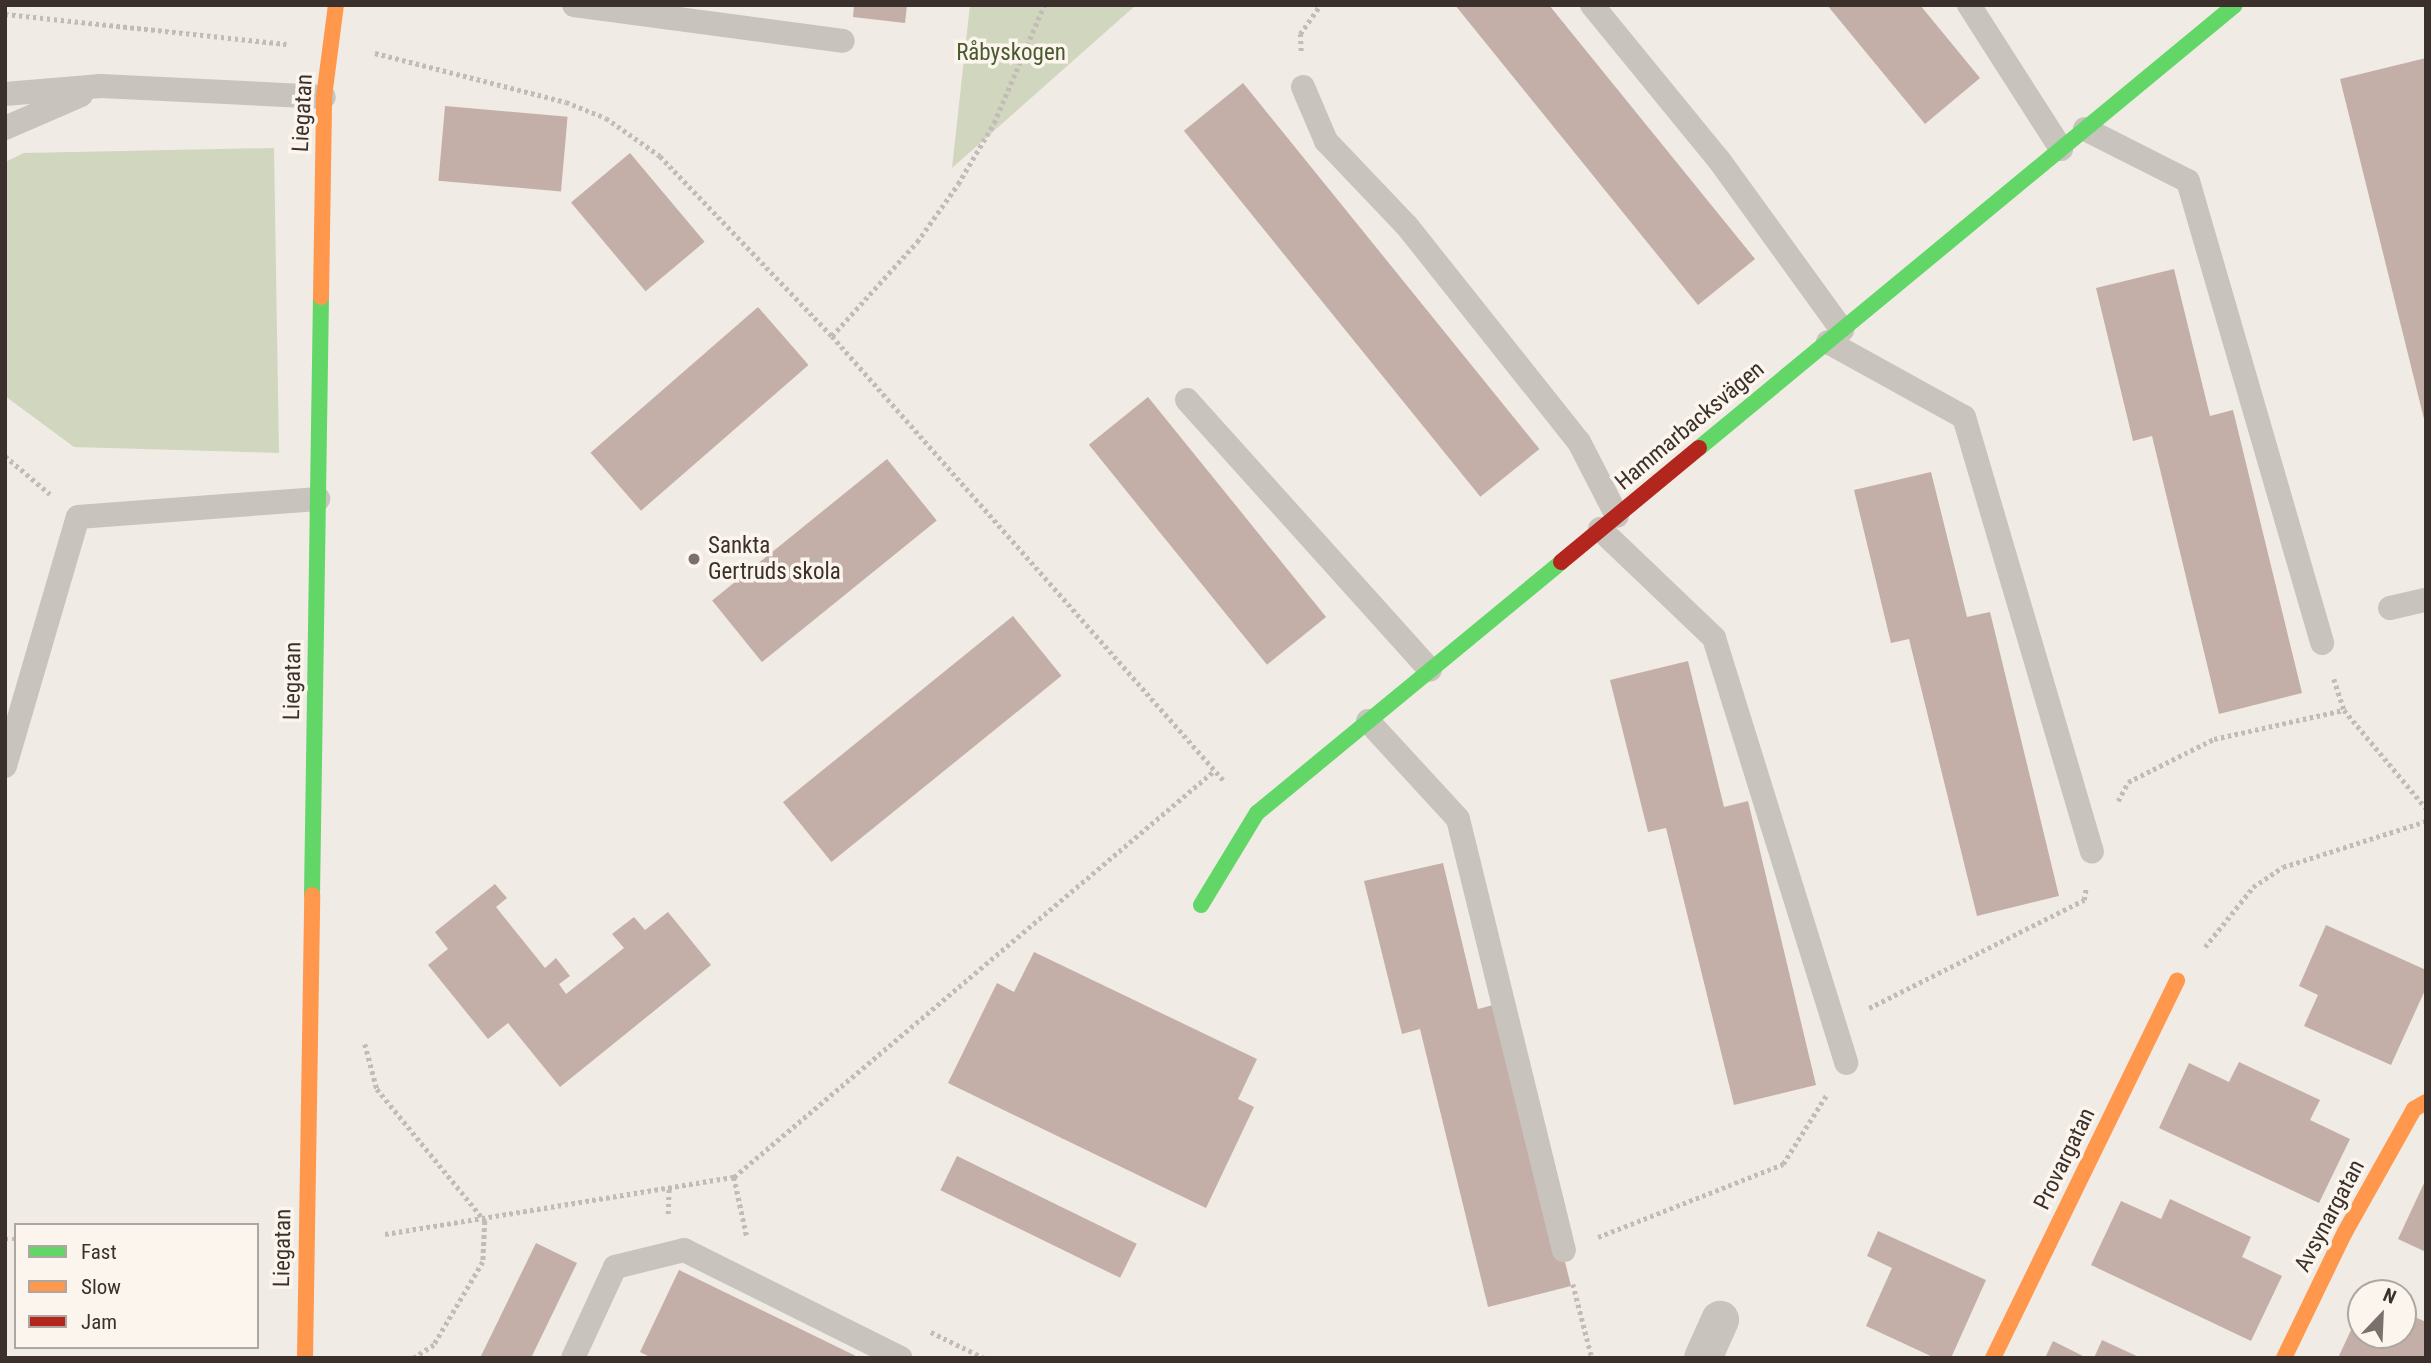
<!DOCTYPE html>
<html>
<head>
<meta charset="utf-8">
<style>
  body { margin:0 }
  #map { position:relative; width:2431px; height:1363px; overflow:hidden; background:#f0ebe5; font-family:"Roboto Condensed",sans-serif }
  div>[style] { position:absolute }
  .green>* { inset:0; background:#d1d6bf }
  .building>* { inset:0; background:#c3afa7; transform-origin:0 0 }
  .path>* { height:4.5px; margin-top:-2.25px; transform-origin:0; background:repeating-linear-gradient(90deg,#c2bbb6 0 3.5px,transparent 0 7px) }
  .lane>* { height:24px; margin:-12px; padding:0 12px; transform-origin:12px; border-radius:12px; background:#c9c3be }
  .street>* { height:38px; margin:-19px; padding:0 19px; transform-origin:19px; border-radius:19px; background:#c9c3be }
  .fast>* { height:16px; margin:-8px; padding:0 8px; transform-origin:8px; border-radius:8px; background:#63d668 }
  .slow>* { height:16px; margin:-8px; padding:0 8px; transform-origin:8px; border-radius:8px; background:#ff974d }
  .jam>* { height:16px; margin:-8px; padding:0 8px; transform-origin:8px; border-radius:8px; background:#b3261e }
  .dots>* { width:19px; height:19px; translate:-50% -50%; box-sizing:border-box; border:4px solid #fbf5ee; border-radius:50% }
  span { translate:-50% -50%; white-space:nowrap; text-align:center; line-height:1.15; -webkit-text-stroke:7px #fbf5ee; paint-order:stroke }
  .park-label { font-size:23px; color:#4a5a2e }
  .street-label { font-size:23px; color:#3b302b }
  .poi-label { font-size:23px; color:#3b302b }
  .left { translate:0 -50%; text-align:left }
  .frame { position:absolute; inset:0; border:7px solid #3b302b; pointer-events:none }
  .legend { position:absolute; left:14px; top:1223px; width:245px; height:126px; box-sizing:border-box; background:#fbf5ee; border:2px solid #aea6a0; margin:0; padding:9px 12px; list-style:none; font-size:21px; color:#3b302b }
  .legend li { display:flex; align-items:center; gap:14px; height:35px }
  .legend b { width:35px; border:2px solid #aea6a0 }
  .north { position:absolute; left:2347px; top:1279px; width:70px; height:70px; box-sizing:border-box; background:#fbf5ee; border:2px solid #aea6a0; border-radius:50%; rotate:23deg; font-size:19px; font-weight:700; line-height:28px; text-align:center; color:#3b302b }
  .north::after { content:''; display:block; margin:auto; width:24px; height:32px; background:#7a716c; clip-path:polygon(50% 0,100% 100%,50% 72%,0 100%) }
</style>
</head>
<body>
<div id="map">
  <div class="green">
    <i style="clip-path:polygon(970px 5px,1136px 5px,952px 168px)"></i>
    <i style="clip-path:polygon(274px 148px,279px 453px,74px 447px,5px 396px,5px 162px,24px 153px)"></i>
  </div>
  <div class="building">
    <i style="clip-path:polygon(854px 5px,907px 5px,905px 23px,853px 17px)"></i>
    <i style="clip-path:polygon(1455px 5px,1549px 5px,1755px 259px,1698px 305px)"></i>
    <i style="clip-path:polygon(1827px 5px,1920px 5px,1980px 78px,1925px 124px)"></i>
    <i style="clip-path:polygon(2426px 58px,2426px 423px,2425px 423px,2340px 79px)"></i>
    <i style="left:1243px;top:83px;width:471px;height:76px;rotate:51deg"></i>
    <i style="left:445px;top:106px;width:123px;height:75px;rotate:5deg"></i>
    <i style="left:630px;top:153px;width:116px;height:77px;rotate:50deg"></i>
    <i style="clip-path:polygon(2174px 269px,2210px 416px,2233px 410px,2302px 693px,2219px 714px,2152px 436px,2133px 441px,2096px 288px)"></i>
    <i style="left:758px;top:307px;width:77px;height:222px;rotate:49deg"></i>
    <i style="left:1148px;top:397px;width:283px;height:76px;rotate:51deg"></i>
    <i style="left:887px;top:459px;width:79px;height:225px;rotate:51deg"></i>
    <i style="clip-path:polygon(1931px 472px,1967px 617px,1990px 612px,2059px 896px,1977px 916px,1909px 639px,1891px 643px,1854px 490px)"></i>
    <i style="left:1013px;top:616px;width:77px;height:296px;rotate:51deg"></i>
    <i style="clip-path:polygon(1688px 661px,1724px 807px,1748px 801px,1816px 1085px,1734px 1105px,1666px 828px,1648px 832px,1610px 680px)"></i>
    <i style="clip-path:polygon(1443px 863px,1478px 1009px,1501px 1003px,1571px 1286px,1488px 1307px,1420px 1029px,1402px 1034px,1364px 881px)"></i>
    <i style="clip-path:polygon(495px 884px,507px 898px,496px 907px,545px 968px,556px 958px,570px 976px,559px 984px,566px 994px,624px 948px,612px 934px,634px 917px,645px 930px,668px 912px,711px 965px,560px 1087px,508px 1023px,488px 1039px,428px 965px,448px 949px,435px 932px)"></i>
    <i style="clip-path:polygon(2326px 925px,2426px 970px,2426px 988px,2391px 1065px,2304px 1026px,2318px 995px,2299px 986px)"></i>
    <i style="clip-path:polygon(1034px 952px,1257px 1059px,1238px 1099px,1254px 1107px,1206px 1208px,948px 1083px,997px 983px,1014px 992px)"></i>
    <i style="clip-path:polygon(2239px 1062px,2320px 1100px,2310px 1120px,2350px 1139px,2319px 1203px,2159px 1128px,2189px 1063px,2229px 1082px)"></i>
    <i style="left:957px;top:1156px;width:200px;height:38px;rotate:26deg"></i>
    <i style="clip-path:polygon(2426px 1179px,2426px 1252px,2398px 1239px)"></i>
    <i style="clip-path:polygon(2170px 1199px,2251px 1237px,2242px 1257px,2282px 1276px,2251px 1341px,2091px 1265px,2121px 1201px,2161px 1219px)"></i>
    <i style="clip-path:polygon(1878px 1231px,1986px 1280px,1951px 1358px,1935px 1358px,1866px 1326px,1892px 1268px,1867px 1256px)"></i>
    <i style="clip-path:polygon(536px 1243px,577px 1263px,531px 1358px,480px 1358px)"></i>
    <i style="clip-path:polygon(679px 1270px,860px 1358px,652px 1358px,640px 1352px)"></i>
    <i style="clip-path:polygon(2408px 1314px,2426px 1322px,2426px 1358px,2338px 1358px,2358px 1315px,2361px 1335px,2403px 1335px)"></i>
    <i style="clip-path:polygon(2102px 1340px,2141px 1358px,2094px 1358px)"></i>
    <i style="clip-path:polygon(2053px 1341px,2087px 1358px,2045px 1358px)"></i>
  </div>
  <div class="path">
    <i style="left:5px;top:14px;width:283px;rotate:6.1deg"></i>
    <i style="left:1301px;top:51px;width:17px;rotate:-93deg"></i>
    <i style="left:1300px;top:34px;width:35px;rotate:-55deg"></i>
    <i style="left:375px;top:53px;width:197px;rotate:14.4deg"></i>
    <i style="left:566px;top:102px;width:43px;rotate:21.8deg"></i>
    <i style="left:606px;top:118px;width:66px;rotate:35.1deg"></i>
    <i style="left:660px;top:156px;width:249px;rotate:46.3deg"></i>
    <i style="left:832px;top:336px;width:594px;rotate:48.61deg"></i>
    <i style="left:832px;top:336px;width:127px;rotate:-47.9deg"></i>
    <i style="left:917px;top:242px;width:71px;rotate:-54.7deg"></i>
    <i style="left:958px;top:184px;width:71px;rotate:-59.5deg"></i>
    <i style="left:994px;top:123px;width:128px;rotate:-67deg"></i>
    <i style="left:5px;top:456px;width:59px;rotate:40.2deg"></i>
    <i style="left:2334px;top:679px;width:33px;rotate:72deg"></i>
    <i style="left:2344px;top:710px;width:128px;rotate:50.1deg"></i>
    <i style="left:2118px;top:801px;width:21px;rotate:-62deg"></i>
    <i style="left:2128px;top:782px;width:96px;rotate:-26.6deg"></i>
    <i style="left:2214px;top:739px;width:133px;rotate:-12.6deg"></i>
    <i style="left:2205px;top:947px;width:77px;rotate:-51.3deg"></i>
    <i style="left:2253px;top:887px;width:36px;rotate:-34deg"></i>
    <i style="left:2283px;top:867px;width:150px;rotate:-17.8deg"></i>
    <i style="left:1869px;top:1008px;width:241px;rotate:-26.7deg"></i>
    <i style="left:2084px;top:900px;width:13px;rotate:-81deg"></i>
    <i style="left:365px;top:1044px;width:47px;rotate:75.1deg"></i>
    <i style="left:377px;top:1089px;width:171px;rotate:50.7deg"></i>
    <i style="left:485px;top:1221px;width:41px;rotate:92.8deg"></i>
    <i style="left:483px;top:1262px;width:96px;rotate:120.6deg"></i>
    <i style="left:434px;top:1345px;width:24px;rotate:147deg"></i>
    <i style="left:734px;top:1177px;width:61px;rotate:77.8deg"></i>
    <i style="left:668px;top:1214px;width:27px;rotate:-88deg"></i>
    <i style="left:385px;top:1234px;width:354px;rotate:-9.3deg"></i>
    <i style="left:734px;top:1177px;width:629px;rotate:-40.23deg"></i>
    <i style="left:1598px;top:1237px;width:199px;rotate:-21.5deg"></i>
    <i style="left:1783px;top:1164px;width:83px;rotate:-57.8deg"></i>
    <i style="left:5px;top:1239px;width:11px"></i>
    <i style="left:1573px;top:1284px;width:76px;rotate:75.6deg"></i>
    <i style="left:931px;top:1332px;width:59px;rotate:26.1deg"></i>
  </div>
  <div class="lane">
    <i style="left:574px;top:5px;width:271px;rotate:7.6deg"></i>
    <i style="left:1592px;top:5px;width:200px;rotate:50.7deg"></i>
    <i style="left:1719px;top:160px;width:210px;rotate:54.1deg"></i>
    <i style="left:1969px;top:5px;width:171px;rotate:57.4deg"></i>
    <i style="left:1303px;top:87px;width:59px;rotate:66.9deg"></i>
    <i style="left:1326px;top:141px;width:117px;rotate:46.4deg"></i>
    <i style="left:1407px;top:226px;width:276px;rotate:51.5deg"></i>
    <i style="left:1579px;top:442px;width:83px;rotate:62.8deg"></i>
    <i style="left:5px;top:94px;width:96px;rotate:-4.8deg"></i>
    <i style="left:101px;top:86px;width:223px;rotate:2.8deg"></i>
    <i style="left:5px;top:128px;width:83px;rotate:-23.5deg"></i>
    <i style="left:2085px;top:129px;width:115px;rotate:26.8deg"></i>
    <i style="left:2188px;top:181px;width:481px;rotate:73.8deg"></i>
    <i style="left:1828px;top:342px;width:155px;rotate:28.9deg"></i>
    <i style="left:1964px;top:417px;width:453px;rotate:73.6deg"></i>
    <i style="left:1187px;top:400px;width:363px;rotate:48deg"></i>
    <i style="left:1600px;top:529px;width:158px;rotate:43.7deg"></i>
    <i style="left:1714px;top:638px;width:445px;rotate:72.7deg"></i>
    <i style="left:2390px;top:608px;width:37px;rotate:-13deg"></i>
    <i style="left:1368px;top:721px;width:133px;rotate:47.4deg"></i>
    <i style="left:1458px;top:819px;width:444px;rotate:76.2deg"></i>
    <i style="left:5px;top:766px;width:259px;rotate:-73.7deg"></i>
    <i style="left:78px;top:517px;width:241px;rotate:-4.3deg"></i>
    <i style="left:573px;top:1358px;width:100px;rotate:-65.2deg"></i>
    <i style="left:615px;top:1267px;width:71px;rotate:-13.8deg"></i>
    <i style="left:684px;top:1250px;width:242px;rotate:26.5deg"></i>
  </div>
  <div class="street">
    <i style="left:1703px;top:1358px;width:42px;rotate:-65.9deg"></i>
  </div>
  <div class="fast">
    <i style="left:1699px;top:448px;width:695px;rotate:-39.57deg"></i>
    <i style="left:312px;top:895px;width:598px;rotate:-89.14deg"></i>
    <i style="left:1201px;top:905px;width:108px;rotate:-58.7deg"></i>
    <i style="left:1257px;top:813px;width:394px;rotate:-39.5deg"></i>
  </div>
  <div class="slow">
    <i style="left:321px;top:297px;width:200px;rotate:-89.1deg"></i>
    <i style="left:324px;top:97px;width:93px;rotate:-82.6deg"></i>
    <i style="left:305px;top:1358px;width:463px;rotate:-89.1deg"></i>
    <i style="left:1993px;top:1358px;width:420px;rotate:-64deg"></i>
    <i style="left:2284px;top:1358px;width:140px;rotate:-64.2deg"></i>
    <i style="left:2345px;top:1232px;width:141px;rotate:-60.7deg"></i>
    <i style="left:2414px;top:1109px;width:14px;rotate:-30deg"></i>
  </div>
  <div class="jam">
    <i style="left:1561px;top:562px;width:179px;rotate:-39.6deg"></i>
  </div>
  <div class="dots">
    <i style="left:694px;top:559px;background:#7a716c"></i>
  </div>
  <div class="park-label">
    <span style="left:1011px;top:53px">Råbyskogen</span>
  </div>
  <div class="street-label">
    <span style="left:303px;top:113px;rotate:-87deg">Liegatan</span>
    <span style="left:1690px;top:426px;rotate:-40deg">Hammarbacksvägen</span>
    <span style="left:293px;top:681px;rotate:-89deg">Liegatan</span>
    <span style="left:2065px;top:1159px;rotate:-64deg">Provargatan</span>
    <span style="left:2330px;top:1216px;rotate:-62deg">Avsynargatan</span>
    <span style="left:283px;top:1248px;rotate:-89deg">Liegatan</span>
  </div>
  <div class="poi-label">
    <span class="left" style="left:708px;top:559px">Sankta<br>Gertruds skola</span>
  </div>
  <div class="frame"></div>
  <ul class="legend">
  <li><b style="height:9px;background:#63d668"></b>Fast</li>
  <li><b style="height:9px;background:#ff974d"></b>Slow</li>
  <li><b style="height:9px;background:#b3261e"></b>Jam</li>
  </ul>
  <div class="north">N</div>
</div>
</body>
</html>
